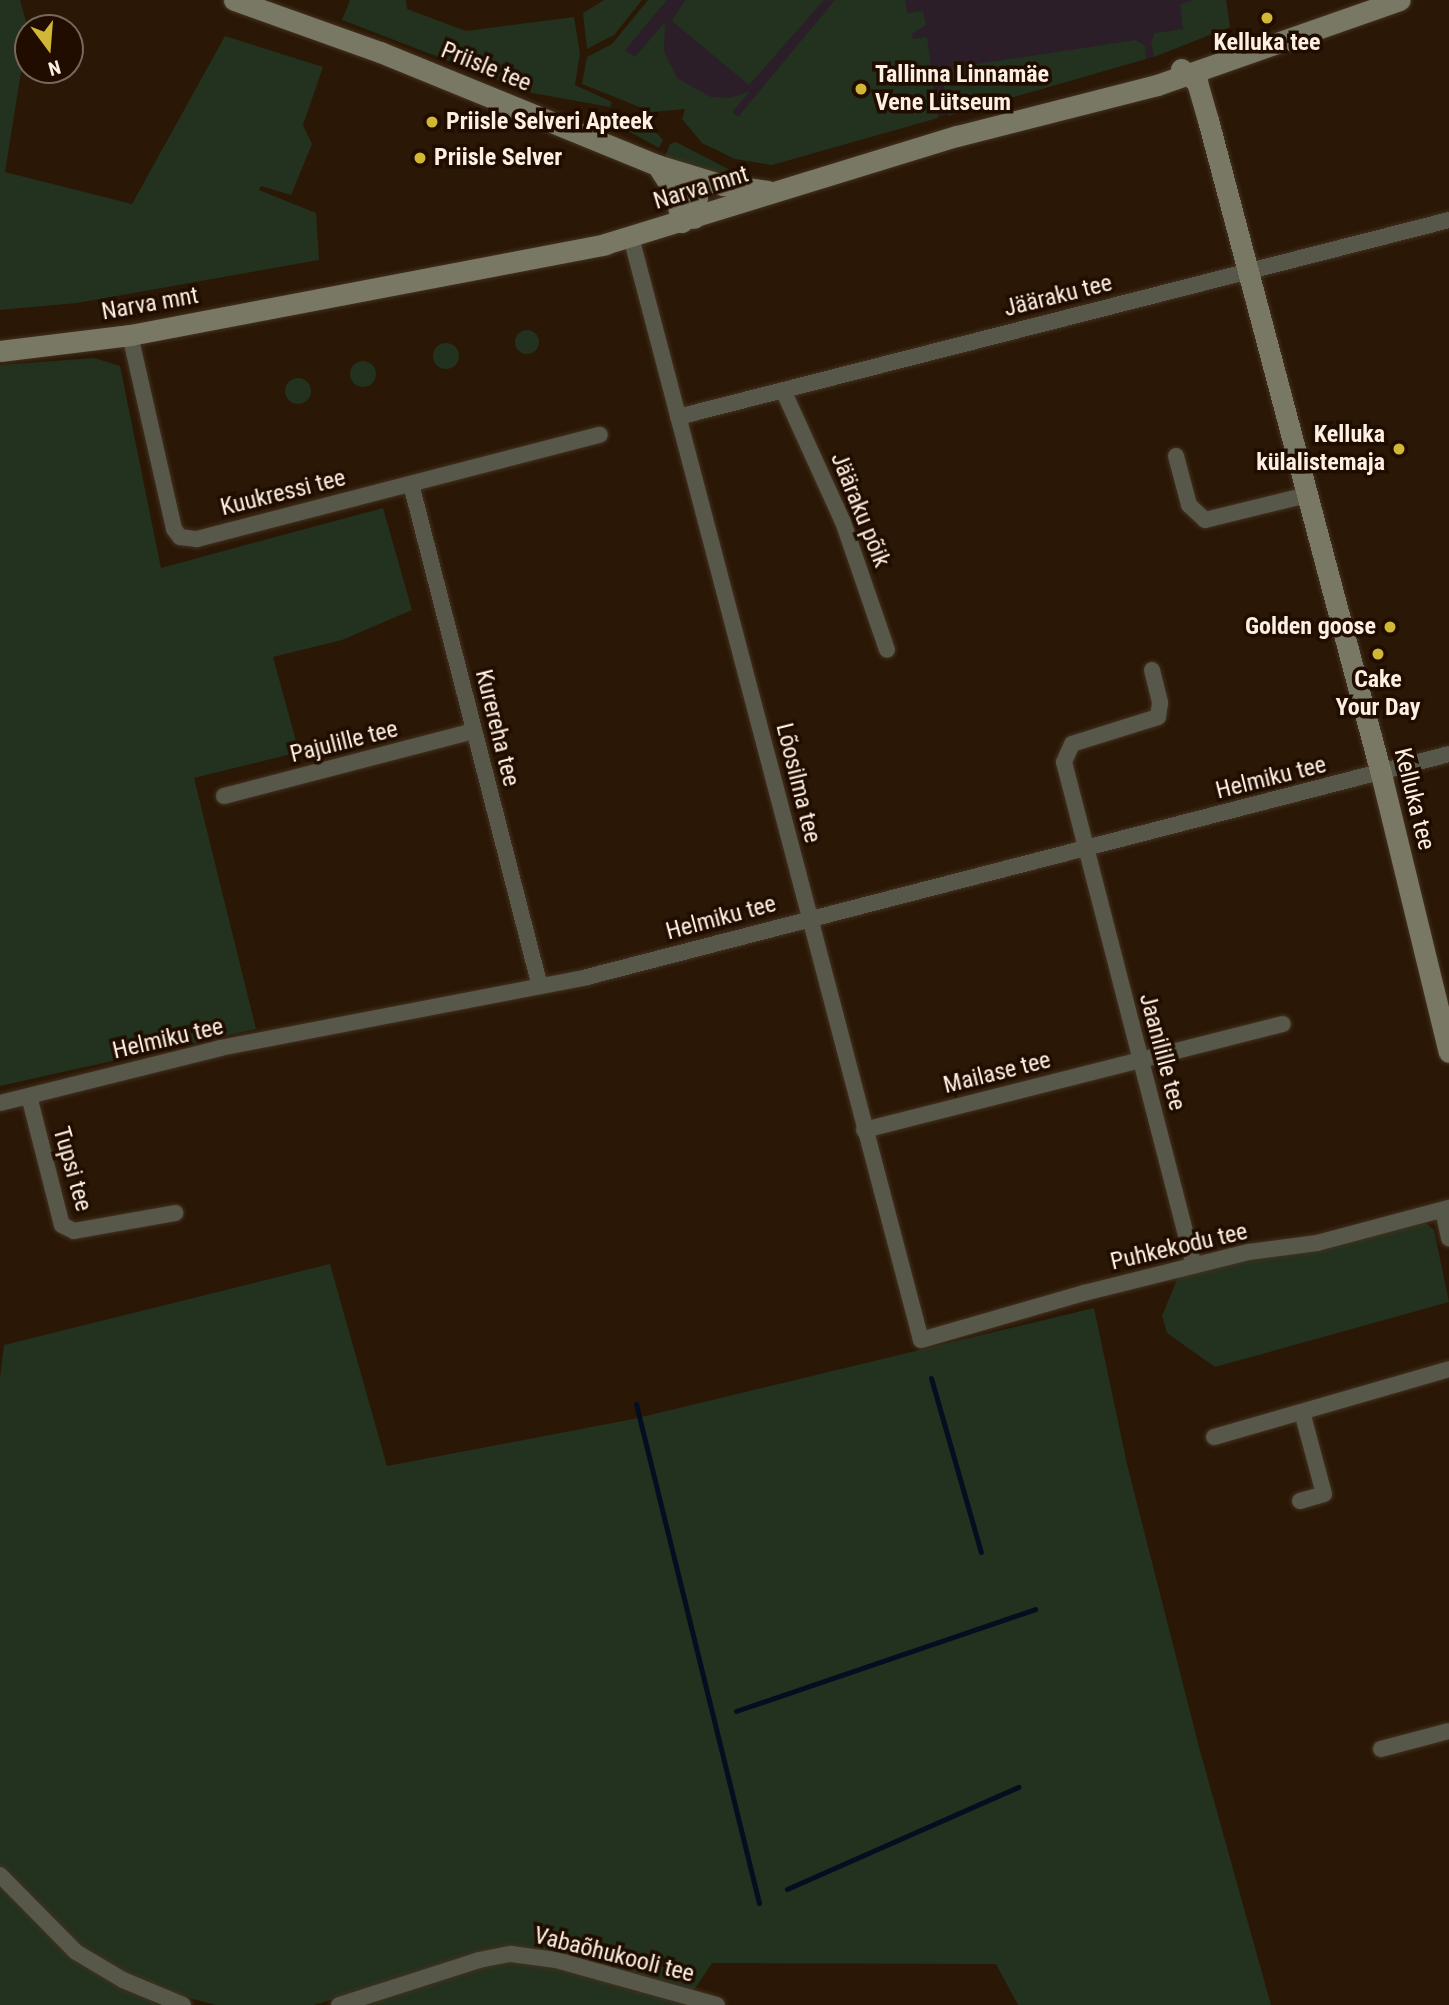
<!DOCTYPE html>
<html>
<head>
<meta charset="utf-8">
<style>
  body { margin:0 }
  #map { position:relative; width:1449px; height:2005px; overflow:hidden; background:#2a1705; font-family:"Roboto Condensed",sans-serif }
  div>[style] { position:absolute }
  .education>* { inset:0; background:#2c1e29 }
  .green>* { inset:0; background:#22321e }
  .round { border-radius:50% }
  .stream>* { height:5px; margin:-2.5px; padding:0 2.5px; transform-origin:2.5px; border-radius:2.5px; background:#050d20 }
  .roads { filter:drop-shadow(0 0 2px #433120) drop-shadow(0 0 2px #433120) }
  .street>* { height:16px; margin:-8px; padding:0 8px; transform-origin:8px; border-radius:8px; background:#57574a }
  .secondary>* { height:21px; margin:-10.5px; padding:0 10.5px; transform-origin:10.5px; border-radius:10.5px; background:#797864 }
  .dots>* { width:19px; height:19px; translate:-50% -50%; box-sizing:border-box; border:4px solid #200d00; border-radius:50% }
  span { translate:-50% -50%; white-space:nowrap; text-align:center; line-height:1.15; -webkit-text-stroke:7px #200d00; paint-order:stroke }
  .poi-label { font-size:24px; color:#fdefe3; font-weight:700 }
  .left { translate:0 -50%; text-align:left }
  .right { translate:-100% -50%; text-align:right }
  .street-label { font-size:24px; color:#fdefe3 }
  .north { position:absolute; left:14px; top:14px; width:70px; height:70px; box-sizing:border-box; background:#200d00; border:2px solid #78675b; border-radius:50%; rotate:164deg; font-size:19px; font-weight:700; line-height:28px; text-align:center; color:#fdefe3 }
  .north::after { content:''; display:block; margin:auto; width:24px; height:32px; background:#d1b736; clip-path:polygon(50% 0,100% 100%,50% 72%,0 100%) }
</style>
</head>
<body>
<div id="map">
  <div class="education">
    <i style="clip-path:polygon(657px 0,1226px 0,1230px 27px,1150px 58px,826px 148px,723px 115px,623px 53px,622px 43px)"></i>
  </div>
  <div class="green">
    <i style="clip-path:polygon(0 0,20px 0,28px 29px,5px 172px,132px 204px,225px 36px,323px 67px,303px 125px,312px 144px,291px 195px,261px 186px,259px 190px,316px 213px,319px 260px,77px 303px,0 310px)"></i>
    <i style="clip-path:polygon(350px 0,406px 0,407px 9px,466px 31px,574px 17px,580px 53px,575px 85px,612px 102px,610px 107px,532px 93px,342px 20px)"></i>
    <i style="clip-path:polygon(604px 0,642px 0,614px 35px,587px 49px,583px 13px)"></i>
    <i style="clip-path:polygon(648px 0,667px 0,625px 50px,635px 57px,665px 22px,664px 51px,677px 78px,711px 97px,730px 98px,750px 91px,732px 112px,738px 117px,835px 0,905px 0,907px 13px,923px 11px,926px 25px,912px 34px,913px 39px,927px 37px,938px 118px,772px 165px,735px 159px,702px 143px,682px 119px,685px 109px,652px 112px,582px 84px,587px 57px,612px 44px)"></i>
    <i style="clip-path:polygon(685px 0,824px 0,749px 85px,672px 21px)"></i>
    <i style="clip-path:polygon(1192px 0,1226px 0,1230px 27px,1154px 57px,1151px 43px,1155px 33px,1183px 29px,1180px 5px)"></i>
    <i style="clip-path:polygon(1136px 40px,1145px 46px,1146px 59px,948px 116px,943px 79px,951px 68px)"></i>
    <i style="clip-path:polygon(621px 119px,657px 133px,663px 140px,659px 148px,621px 127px)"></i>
    <i style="clip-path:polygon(676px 142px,730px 170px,762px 180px,744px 181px,665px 157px,670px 144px)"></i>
    <i class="round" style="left:515px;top:330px;width:24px;height:24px"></i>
    <i class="round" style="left:433px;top:343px;width:26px;height:26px"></i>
    <i style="clip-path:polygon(94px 358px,120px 366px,161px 568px,383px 508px,412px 610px,342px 640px,273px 657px,299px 752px,194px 778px,256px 1029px,0 1086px,0 365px)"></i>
    <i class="round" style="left:350px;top:361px;width:26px;height:26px"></i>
    <i class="round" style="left:285px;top:378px;width:26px;height:26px"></i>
    <i style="clip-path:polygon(1426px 1223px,1434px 1230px,1449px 1302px,1215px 1367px,1167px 1333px,1162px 1316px,1178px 1277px,1247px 1260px,1314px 1251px)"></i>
    <i style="clip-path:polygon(330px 1264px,387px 1466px,633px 1419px,1094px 1308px,1127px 1464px,1199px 1747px,1271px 2005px,1018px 2005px,996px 1964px,712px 1963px,684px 2005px,358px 2005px,478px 1966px,511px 1961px,543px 1964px,631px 1987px,643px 1976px,549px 1952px,489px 1951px,314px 2005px,216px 2005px,162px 1991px,167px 2005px,0 2005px,0 1378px,4px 1345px)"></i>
  </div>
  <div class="stream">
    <i style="left:931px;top:1378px;width:181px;rotate:74deg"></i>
    <i style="left:636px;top:1404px;width:514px;rotate:76.15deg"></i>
    <i style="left:736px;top:1711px;width:316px;rotate:-18.8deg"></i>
    <i style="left:787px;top:1889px;width:253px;rotate:-23.8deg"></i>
  </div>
  <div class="roads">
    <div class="street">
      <i style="left:631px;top:237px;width:1140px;rotate:75.27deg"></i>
      <i style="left:921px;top:1340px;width:170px;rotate:-16.1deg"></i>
      <i style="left:1084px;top:1293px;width:170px;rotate:-14deg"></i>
      <i style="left:1249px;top:1252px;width:69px;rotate:-7.5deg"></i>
      <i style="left:1317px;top:1243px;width:137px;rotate:-14.9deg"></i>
      <i style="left:130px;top:335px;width:199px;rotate:77.2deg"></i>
      <i style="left:174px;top:529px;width:10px;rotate:53deg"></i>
      <i style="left:180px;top:537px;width:17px;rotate:7deg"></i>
      <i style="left:197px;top:539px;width:416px;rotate:-14.5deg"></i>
      <i style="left:783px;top:390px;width:145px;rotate:65.6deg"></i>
      <i style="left:843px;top:522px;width:135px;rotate:71deg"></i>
      <i style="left:678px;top:417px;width:796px;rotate:-14.33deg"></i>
      <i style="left:1176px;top:456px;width:51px;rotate:75.1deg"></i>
      <i style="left:1189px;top:505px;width:22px;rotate:43deg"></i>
      <i style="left:1205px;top:520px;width:105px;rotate:-13.8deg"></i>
      <i style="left:411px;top:484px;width:515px;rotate:75.61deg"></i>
      <i style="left:1152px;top:670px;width:34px;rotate:76deg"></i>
      <i style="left:1160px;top:703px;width:14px;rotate:98deg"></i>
      <i style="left:1158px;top:717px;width:90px;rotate:162.6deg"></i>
      <i style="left:1072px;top:744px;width:20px;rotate:114deg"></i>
      <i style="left:1064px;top:762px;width:520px;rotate:75.54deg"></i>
      <i style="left:224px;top:796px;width:258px;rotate:-14.6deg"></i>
      <i style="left:29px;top:1096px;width:133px;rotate:75.7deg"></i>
      <i style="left:62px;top:1225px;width:13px;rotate:27deg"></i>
      <i style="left:74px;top:1231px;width:103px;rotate:-10.1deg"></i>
      <i style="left:0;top:1103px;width:227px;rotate:-14deg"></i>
      <i style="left:220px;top:1048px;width:374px;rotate:-10.9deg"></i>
      <i style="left:587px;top:977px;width:890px;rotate:-14.5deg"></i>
      <i style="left:864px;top:1130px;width:432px;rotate:-14.2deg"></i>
      <i style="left:1443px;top:1210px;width:29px;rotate:78deg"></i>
      <i style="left:1214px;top:1437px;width:245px;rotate:-16.1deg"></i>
      <i style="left:1300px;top:1501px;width:25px;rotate:-16deg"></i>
      <i style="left:1324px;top:1494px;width:85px;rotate:-105deg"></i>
      <i style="left:1381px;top:1749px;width:70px;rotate:-14.8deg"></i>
      <i style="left:0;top:1875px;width:108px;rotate:45.4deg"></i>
      <i style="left:76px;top:1952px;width:55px;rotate:30.8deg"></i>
      <i style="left:123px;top:1980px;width:65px;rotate:22.6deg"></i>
      <i style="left:339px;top:2005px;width:147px;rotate:-17.8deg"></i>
      <i style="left:479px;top:1960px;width:33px;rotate:-11deg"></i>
      <i style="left:511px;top:1954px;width:45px;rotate:7.6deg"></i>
      <i style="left:556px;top:1960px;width:167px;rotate:15.6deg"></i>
    </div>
    <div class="secondary">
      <i style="left:234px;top:0;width:155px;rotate:19.6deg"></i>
      <i style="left:380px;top:52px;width:299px;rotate:22.2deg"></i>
      <i style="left:657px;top:165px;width:31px;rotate:57deg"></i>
      <i style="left:674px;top:191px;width:32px;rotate:76deg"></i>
      <i style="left:1181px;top:69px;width:21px;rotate:39deg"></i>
      <i style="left:1197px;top:82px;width:40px;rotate:74deg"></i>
      <i style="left:1208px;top:120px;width:676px;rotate:75.18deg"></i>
      <i style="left:1381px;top:774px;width:286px;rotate:76.3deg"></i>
      <i style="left:657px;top:165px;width:69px;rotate:16.9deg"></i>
      <i style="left:723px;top:185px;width:45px;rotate:7.6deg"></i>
      <i style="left:686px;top:174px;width:25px;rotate:64deg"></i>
      <i style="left:697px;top:197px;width:21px;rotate:98deg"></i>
      <i style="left:0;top:351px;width:131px;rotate:-7deg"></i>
      <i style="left:130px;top:335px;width:484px;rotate:-10.8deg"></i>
      <i style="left:605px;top:244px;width:368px;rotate:-17.1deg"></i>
      <i style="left:957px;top:136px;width:206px;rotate:-14.3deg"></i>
      <i style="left:1157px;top:85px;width:257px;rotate:-19.3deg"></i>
    </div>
  </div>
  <div class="dots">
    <i style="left:1267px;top:18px;background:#d1b736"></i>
    <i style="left:861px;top:89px;background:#d1b736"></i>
    <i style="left:432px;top:122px;background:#d1b736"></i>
    <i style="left:420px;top:158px;background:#d1b736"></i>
    <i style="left:1399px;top:449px;background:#d1b736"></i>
    <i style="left:1390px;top:627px;background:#d1b736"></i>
    <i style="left:1378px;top:654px;background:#d1b736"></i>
  </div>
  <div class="poi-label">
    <span style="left:1267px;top:43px">Kelluka tee</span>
    <span class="left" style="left:875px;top:89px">Tallinna Linnamäe<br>Vene Lütseum</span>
    <span class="left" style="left:446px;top:122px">Priisle Selveri Apteek</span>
    <span class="left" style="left:434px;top:158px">Priisle Selver</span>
    <span class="right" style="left:1385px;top:449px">Kelluka<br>külalistemaja</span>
    <span class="right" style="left:1376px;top:627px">Golden goose</span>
    <span style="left:1378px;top:694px">Cake<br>Your Day</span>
  </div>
  <div class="street-label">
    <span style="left:486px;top:67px;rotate:22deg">Priisle tee</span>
    <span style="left:701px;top:188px;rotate:-17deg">Narva mnt</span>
    <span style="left:1058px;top:296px;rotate:-14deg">Jääraku tee</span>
    <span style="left:150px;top:304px;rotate:-10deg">Narva mnt</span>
    <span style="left:283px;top:493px;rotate:-14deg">Kuukressi tee</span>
    <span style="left:860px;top:510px;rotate:68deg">Jääraku põik</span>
    <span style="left:497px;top:728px;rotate:76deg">Kurereha tee</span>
    <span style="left:344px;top:742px;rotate:-14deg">Pajulille tee</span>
    <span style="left:1271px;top:778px;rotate:-14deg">Helmiku tee</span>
    <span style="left:798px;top:783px;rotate:76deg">Lõosilma tee</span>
    <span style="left:1414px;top:799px;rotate:76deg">Kelluka tee</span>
    <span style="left:721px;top:918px;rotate:-15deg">Helmiku tee</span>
    <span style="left:168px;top:1039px;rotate:-13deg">Helmiku tee</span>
    <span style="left:1162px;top:1052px;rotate:75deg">Jaanilille tee</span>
    <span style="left:997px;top:1073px;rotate:-14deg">Mailase tee</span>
    <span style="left:72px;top:1169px;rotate:74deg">Tupsi tee</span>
    <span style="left:1179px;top:1247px;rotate:-13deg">Puhkekodu tee</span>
    <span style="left:614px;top:1955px;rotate:14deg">Vabaõhukooli tee</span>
  </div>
  <div class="north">N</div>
</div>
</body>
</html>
